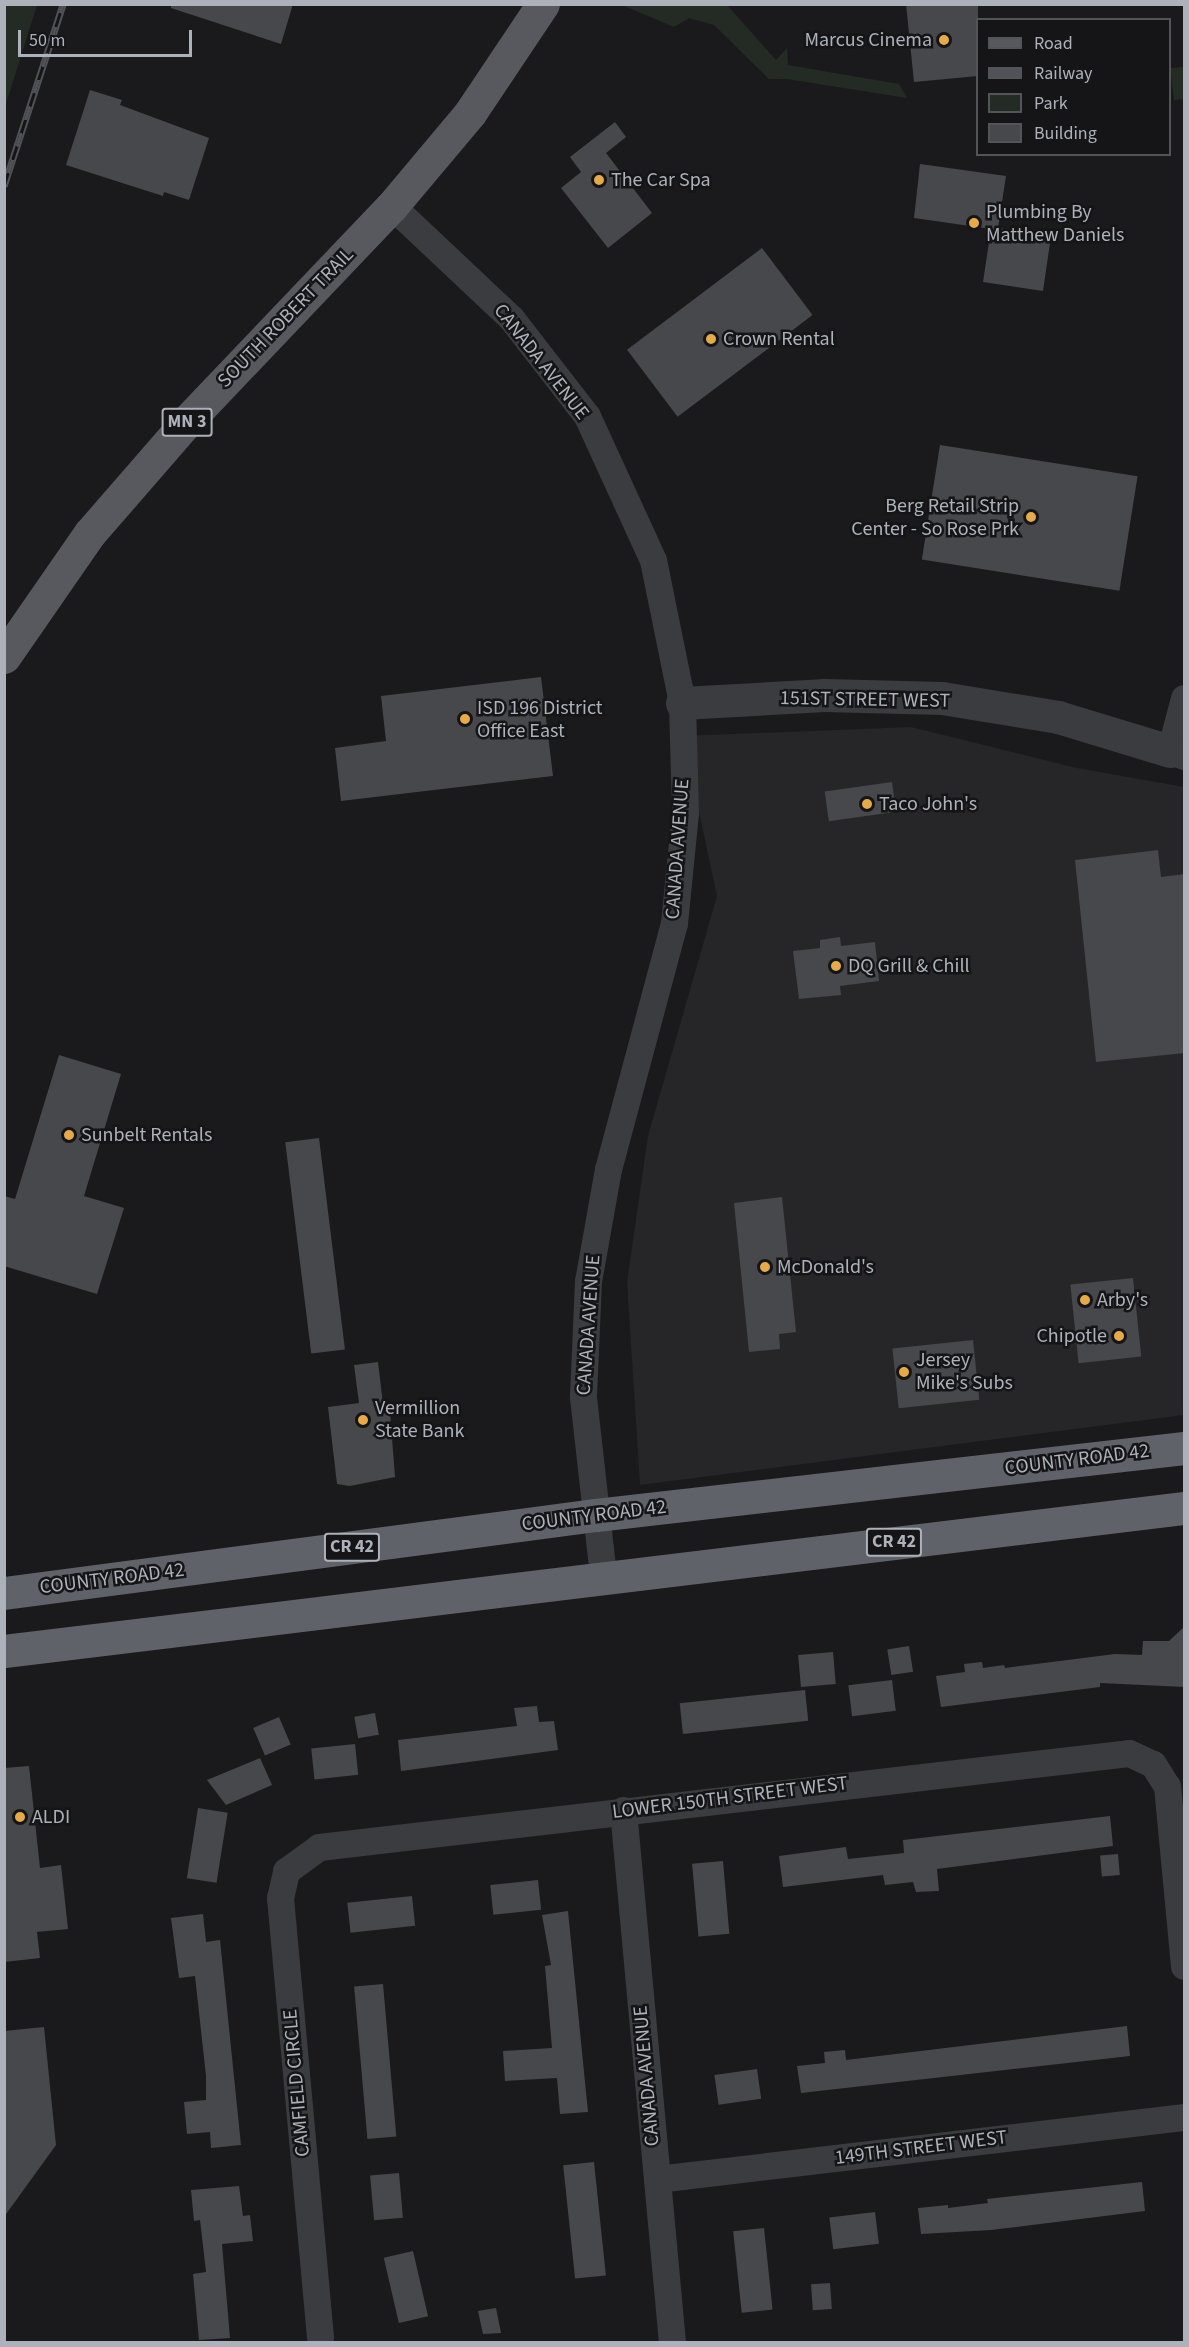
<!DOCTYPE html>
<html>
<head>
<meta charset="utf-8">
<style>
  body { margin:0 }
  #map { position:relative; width:1189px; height:2347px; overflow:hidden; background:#1a1a1c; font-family:"Source Sans 3",sans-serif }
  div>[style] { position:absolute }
  .built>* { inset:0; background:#262629 }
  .green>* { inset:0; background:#242b24 }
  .building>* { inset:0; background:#47484c; transform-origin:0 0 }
  .minor>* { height:27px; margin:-13.5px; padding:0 13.5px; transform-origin:13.5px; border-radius:13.5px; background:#3b3c40 }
  .tertiary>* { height:33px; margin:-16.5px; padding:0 16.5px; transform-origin:16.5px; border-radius:16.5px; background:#3b3c40 }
  .primary>* { height:33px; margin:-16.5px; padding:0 16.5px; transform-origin:16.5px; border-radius:16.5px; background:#57595f }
  .trunk>* { height:33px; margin:-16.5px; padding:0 16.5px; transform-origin:16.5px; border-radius:16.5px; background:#5f6268 }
  .rail>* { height:7px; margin-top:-3.5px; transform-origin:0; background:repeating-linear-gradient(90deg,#151517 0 14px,#505257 0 28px); box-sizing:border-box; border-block:2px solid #505257 }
  .dots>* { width:16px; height:16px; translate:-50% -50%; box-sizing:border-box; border:3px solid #151517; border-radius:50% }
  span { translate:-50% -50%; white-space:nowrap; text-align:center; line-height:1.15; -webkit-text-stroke:5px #151517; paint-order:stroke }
  .shield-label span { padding:2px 4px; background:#151517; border:2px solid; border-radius:4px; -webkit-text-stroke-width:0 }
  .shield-label { font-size:18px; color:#adb2ba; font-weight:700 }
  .poi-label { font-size:20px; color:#adb2ba }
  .right { translate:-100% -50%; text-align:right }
  .left { translate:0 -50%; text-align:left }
  .street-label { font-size:20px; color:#adb2ba }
  .frame { position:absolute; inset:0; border:6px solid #adb2ba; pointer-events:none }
  .legend { position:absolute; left:976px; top:18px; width:195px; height:138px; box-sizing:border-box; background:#151517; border:2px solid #525458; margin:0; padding:8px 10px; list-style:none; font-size:18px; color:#adb2ba }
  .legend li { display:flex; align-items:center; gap:12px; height:30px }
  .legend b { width:30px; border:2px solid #525458 }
  .scale { position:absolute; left:18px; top:30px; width:174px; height:27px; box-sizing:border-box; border:3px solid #adb2ba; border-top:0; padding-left:8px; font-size:18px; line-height:21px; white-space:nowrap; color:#adb2ba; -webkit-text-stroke:4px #151517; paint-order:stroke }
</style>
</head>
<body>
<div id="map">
  <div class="built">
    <i style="clip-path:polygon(911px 727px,1077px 768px,1184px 787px,1184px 1415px,640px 1485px,627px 1282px,648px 1136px,717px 896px,683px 736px)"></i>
  </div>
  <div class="green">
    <i style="clip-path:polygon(5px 4px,37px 5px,5px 107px,4px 5px)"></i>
    <i style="clip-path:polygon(622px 5px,727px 5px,776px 60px,787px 48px,788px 65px,899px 84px,907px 98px,787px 79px,769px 79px,714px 25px,689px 18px,674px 27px)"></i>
    <i style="clip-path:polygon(1184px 67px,1184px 99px,1174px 100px,1170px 68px)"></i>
  </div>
  <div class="building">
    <i style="clip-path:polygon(171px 4px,293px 4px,281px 44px,171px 8px)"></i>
    <i style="clip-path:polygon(906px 4px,978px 4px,978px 76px,914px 82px)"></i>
    <i style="clip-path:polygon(90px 90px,122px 100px,120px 105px,209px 138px,189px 200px,164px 192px,163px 196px,66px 165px)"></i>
    <i style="clip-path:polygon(615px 122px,626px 137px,606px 153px,652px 213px,608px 248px,561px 188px,581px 172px,570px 157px)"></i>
    <i style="clip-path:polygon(920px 164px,1006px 176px,998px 228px,1051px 236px,1043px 291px,983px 282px,991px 229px,914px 218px)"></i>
    <i style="left:762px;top:248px;width:84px;height:169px;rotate:53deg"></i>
    <i style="left:940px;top:445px;width:200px;height:116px;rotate:9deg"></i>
    <i style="clip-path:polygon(541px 677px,553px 776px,341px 801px,335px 748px,386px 741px,381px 696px)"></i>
    <i style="left:892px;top:782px;width:30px;height:68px;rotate:82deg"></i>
    <i style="clip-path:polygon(1158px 850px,1161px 877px,1185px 874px,1185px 1053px,1096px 1062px,1075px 860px)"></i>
    <i style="clip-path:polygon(840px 937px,841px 946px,875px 942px,879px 981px,840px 986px,841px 995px,799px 999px,793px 951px,820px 948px,820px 940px)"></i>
    <i style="clip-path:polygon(59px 1055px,121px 1074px,84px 1196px,124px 1208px,97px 1294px,4px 1266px,4px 1196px,15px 1199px)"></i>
    <i style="left:319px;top:1138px;width:213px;height:34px;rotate:83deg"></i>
    <i style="clip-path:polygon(782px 1197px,796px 1332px,779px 1334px,780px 1349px,749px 1352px,734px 1203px)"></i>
    <i style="left:1133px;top:1278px;width:79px;height:63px;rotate:84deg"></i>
    <i style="left:973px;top:1340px;width:60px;height:81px;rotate:84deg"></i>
    <i style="clip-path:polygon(378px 1362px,383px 1404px,390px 1412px,395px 1477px,350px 1486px,337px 1484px,328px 1407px,359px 1403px,354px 1365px)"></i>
    <i style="clip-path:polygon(1185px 1626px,1185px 1687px,1100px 1683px,1100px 1687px,941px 1707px,936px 1676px,965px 1672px,964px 1664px,982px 1662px,983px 1668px,1004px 1665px,1005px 1668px,1115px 1654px,1142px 1655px,1143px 1641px,1169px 1641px)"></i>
    <i style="left:909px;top:1646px;width:26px;height:22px;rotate:81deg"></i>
    <i style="left:833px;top:1652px;width:32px;height:35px;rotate:85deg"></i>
    <i style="left:892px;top:1680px;width:31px;height:44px;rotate:83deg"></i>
    <i style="left:805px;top:1690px;width:31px;height:126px;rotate:84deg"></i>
    <i style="clip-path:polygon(537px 1706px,539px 1722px,554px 1721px,558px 1750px,401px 1771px,398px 1740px,517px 1726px,514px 1708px)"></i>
    <i style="left:375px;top:1713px;width:22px;height:21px;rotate:80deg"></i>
    <i style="left:279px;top:1717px;width:30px;height:28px;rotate:67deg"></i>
    <i style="left:355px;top:1744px;width:31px;height:44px;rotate:84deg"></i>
    <i style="clip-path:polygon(260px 1758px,272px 1785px,226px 1805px,207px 1780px)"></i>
    <i style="clip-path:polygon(29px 1766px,40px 1868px,61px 1865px,68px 1929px,37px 1932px,40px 1958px,4px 1962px,4px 1768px)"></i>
    <i style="left:198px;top:1808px;width:30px;height:71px;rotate:9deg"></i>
    <i style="clip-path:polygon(1110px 1816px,1113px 1846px,937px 1869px,939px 1891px,916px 1892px,913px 1882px,885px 1885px,883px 1875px,783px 1887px,779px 1856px,846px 1847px,848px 1859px,904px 1853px,903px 1840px)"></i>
    <i style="left:1118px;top:1854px;width:21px;height:18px;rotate:85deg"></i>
    <i style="left:723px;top:1861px;width:73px;height:31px;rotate:85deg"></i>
    <i style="left:538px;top:1880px;width:30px;height:48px;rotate:84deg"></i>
    <i style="left:412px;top:1896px;width:30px;height:65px;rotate:84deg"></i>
    <i style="clip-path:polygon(568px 1911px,588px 2112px,560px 2114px,557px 2078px,505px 2081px,503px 2051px,552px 2048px,545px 1966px,551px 1965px,542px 1915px)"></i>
    <i style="clip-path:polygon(203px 1914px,206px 1942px,220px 1940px,241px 2145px,211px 2148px,210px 2132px,187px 2134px,184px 2102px,206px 2100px,206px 2076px,195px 1976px,179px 1978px,171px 1918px)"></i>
    <i style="left:383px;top:1984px;width:153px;height:29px;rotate:85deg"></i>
    <i style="clip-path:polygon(1127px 2026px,1130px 2056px,801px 2093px,797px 2066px,825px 2063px,824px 2052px,845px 2050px,846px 2060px)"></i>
    <i style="clip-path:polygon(44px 2027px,56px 2145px,4px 2217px,4px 2031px)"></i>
    <i style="left:757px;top:2069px;width:30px;height:43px;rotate:82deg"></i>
    <i style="left:594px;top:2162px;width:114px;height:31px;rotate:84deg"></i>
    <i style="left:399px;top:2173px;width:45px;height:29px;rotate:85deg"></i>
    <i style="clip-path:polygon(1142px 2182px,1145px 2211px,991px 2230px,921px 2234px,918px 2208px,948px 2205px,948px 2208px,988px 2203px,987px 2199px)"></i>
    <i style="clip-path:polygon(239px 2186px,243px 2216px,250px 2215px,253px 2241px,222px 2244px,230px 2338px,199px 2340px,193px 2274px,206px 2272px,200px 2220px,194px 2221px,191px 2190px)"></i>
    <i style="left:875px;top:2212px;width:32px;height:46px;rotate:83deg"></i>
    <i style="left:764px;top:2228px;width:82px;height:31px;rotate:84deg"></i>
    <i style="left:413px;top:2251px;width:67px;height:30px;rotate:77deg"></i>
    <i style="left:830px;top:2283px;width:26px;height:19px;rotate:86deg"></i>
    <i style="clip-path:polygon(496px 2308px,501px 2333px,483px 2334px,478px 2311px)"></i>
  </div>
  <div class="minor">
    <i style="left:392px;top:206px;width:163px;rotate:43.3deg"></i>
    <i style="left:511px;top:318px;width:124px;rotate:52.2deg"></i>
    <i style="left:587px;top:416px;width:158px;rotate:65.4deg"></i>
    <i style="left:653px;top:560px;width:146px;rotate:78.5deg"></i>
    <i style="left:682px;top:703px;width:110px;rotate:88.4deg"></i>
    <i style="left:685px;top:813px;width:111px;rotate:95.7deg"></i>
    <i style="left:674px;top:923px;width:255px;rotate:105deg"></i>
    <i style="left:608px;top:1169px;width:114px;rotate:100.1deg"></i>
    <i style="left:588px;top:1281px;width:116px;rotate:92.5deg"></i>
    <i style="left:583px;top:1397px;width:180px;rotate:83.6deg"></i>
    <i style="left:1184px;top:698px;width:55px;rotate:104.8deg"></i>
    <i style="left:1170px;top:751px;width:15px;rotate:20deg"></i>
    <i style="left:623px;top:1810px;width:534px;rotate:84.74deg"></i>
    <i style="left:657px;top:2179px;width:531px;rotate:-6.71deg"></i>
    <i style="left:320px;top:2337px;width:441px;rotate:-95.2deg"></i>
    <i style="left:280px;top:1898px;width:28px;rotate:-77deg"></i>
    <i style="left:286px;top:1871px;width:41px;rotate:-36deg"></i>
    <i style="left:319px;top:1847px;width:815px;rotate:-6.62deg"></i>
    <i style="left:1129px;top:1753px;width:26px;rotate:25deg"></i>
    <i style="left:1153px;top:1764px;width:26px;rotate:58deg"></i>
    <i style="left:1167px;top:1786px;width:181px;rotate:84.6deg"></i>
  </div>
  <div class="tertiary">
    <i style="left:682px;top:703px;width:143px;rotate:-3.2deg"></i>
    <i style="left:825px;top:695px;width:117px;rotate:1.5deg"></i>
    <i style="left:942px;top:698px;width:118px;rotate:9.3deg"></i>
    <i style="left:1058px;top:717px;width:117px;rotate:16.9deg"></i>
  </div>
  <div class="primary">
    <i style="left:4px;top:657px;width:151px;rotate:-55.3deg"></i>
    <i style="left:90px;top:533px;width:151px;rotate:-49deg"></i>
    <i style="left:189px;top:419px;width:294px;rotate:-46.4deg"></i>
    <i style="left:392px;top:206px;width:121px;rotate:-50deg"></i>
    <i style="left:470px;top:113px;width:131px;rotate:-56.2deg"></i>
  </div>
  <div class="trunk">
    <i style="left:4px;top:1593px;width:597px;rotate:-7.51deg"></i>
    <i style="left:596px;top:1515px;width:592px;rotate:-6.5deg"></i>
    <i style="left:4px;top:1651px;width:1189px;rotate:-6.91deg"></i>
  </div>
  <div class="rail">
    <i style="left:4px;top:186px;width:191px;rotate:-72deg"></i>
  </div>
  <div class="dots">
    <i style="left:944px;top:40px;background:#e6aa47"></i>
    <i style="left:599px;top:180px;background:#e6aa47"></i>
    <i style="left:974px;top:223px;background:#e6aa47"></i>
    <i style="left:711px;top:339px;background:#e6aa47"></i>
    <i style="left:1031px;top:517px;background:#e6aa47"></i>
    <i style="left:465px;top:719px;background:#e6aa47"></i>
    <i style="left:867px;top:804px;background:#e6aa47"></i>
    <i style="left:836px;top:966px;background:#e6aa47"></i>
    <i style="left:69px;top:1135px;background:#e6aa47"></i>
    <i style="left:765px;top:1267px;background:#e6aa47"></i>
    <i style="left:1085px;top:1300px;background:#e6aa47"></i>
    <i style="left:1119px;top:1336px;background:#e6aa47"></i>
    <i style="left:904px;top:1372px;background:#e6aa47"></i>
    <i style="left:363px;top:1420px;background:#e6aa47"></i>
    <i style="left:20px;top:1817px;background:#e6aa47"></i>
  </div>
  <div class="shield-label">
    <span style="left:187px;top:422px">MN 3</span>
    <span style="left:894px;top:1542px">CR 42</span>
    <span style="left:352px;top:1547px">CR 42</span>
  </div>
  <div class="poi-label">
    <span class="right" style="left:932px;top:40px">Marcus Cinema</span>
    <span class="left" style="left:611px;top:180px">The Car Spa</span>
    <span class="left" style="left:986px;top:224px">Plumbing By<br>Matthew Daniels</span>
    <span class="left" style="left:723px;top:339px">Crown Rental</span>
    <span class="right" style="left:1019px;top:518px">Berg Retail Strip<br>Center - So Rose Prk</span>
    <span class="left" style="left:477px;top:720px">ISD 196 District<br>Office East</span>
    <span class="left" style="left:879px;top:804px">Taco John's</span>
    <span class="left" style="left:848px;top:966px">DQ Grill &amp; Chill</span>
    <span class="left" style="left:81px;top:1135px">Sunbelt Rentals</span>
    <span class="left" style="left:777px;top:1267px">McDonald's</span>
    <span class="left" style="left:1097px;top:1300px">Arby's</span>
    <span class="right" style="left:1107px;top:1336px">Chipotle</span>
    <span class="left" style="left:916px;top:1372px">Jersey<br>Mike's Subs</span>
    <span class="left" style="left:375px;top:1420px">Vermillion<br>State Bank</span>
    <span class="left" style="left:32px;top:1817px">ALDI</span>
  </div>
  <div class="street-label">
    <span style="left:286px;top:318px;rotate:-46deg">SOUTH ROBERT TRAIL</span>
    <span style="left:541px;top:362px;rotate:52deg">CANADA AVENUE</span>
    <span style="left:865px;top:700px;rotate:1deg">151ST STREET WEST</span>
    <span style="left:678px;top:849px;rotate:-86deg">CANADA AVENUE</span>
    <span style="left:589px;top:1325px;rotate:-86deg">CANADA AVENUE</span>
    <span style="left:1077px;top:1460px;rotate:-7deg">COUNTY ROAD 42</span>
    <span style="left:594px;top:1516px;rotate:-7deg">COUNTY ROAD 42</span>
    <span style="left:112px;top:1579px;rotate:-7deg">COUNTY ROAD 42</span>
    <span style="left:730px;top:1798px;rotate:-7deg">LOWER 150TH STREET WEST</span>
    <span style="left:647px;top:2076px;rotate:-95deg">CANADA AVENUE</span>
    <span style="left:297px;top:2083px;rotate:-95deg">CAMFIELD CIRCLE</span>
    <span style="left:921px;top:2148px;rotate:-7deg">149TH STREET WEST</span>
  </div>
  <div class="frame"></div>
  <ul class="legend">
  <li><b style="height:8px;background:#57595f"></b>Road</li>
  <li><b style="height:8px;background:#505257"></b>Railway</li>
  <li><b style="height:16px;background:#242b24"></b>Park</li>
  <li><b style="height:16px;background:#47484c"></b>Building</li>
  </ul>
  <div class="scale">50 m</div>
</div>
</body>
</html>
